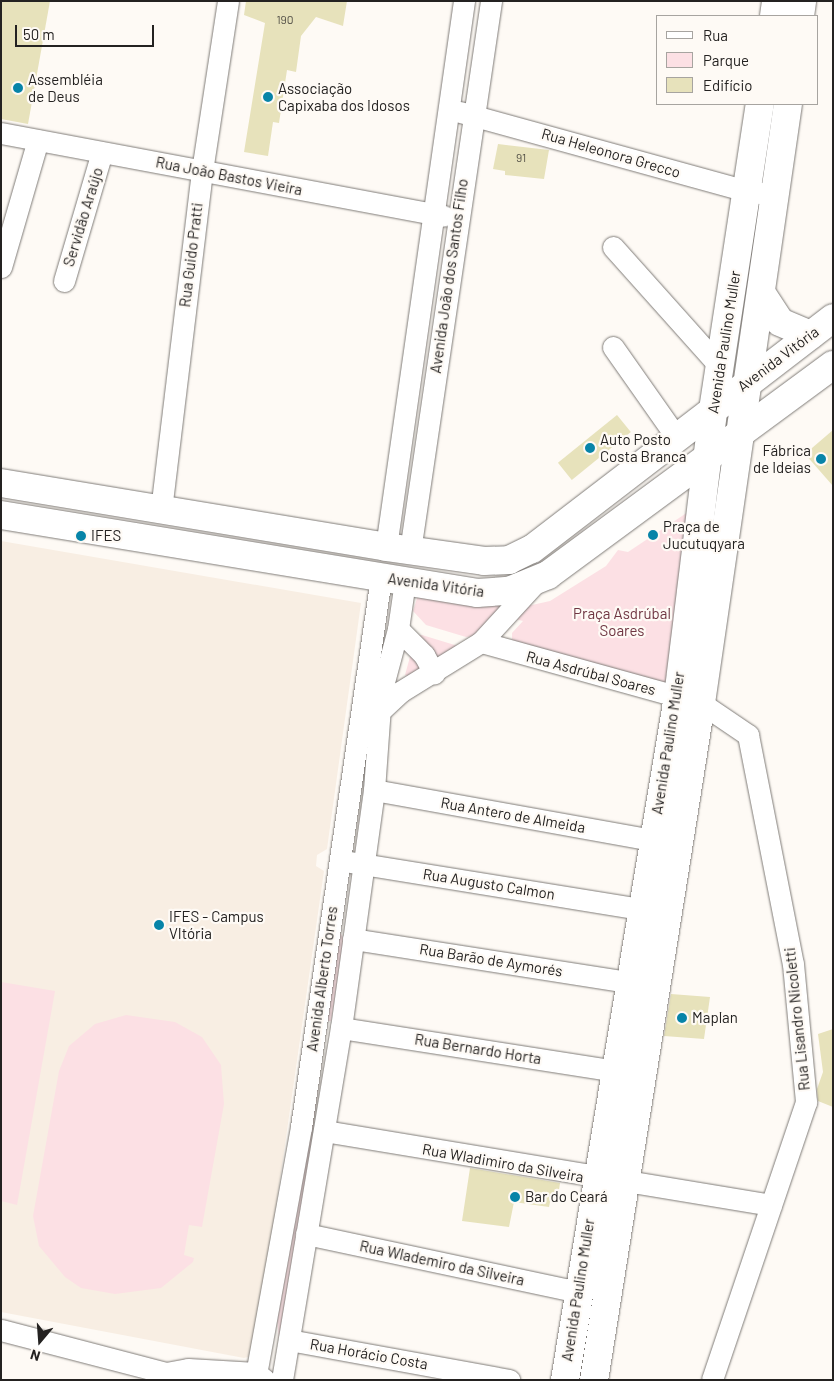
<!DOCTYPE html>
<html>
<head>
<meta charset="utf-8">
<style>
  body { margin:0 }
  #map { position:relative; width:834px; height:1381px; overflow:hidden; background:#fefaf5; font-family:Barlow,sans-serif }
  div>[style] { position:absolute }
  .built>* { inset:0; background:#f8eee3 }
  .green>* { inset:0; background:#fce0e4 }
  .building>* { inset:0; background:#e7e2bb; transform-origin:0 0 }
  .roads { filter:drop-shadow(0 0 1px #7f7b77) drop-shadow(0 0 1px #7f7b77) }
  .street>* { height:21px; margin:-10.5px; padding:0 10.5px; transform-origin:10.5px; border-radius:10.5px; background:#fff }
  .secondary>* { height:28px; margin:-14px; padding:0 14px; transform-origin:14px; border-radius:14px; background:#fff }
  .primary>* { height:28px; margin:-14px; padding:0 14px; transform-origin:14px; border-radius:14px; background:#fff }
  .dots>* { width:14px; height:14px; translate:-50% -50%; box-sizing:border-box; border:2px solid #fefaf5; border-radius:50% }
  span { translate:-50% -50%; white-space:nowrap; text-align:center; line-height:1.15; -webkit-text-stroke:4.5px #fefaf5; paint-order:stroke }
  .number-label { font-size:12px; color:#555248 }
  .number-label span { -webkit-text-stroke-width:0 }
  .poi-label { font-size:15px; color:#242221 }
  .left { translate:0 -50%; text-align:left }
  .right { translate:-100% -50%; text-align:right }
  .street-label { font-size:15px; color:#242221 }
  .park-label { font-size:15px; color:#6f3642 }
  .frame { position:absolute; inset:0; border:2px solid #242221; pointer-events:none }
  .legend { position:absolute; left:656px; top:15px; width:162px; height:90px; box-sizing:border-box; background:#fefaf5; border:1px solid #a7a4a0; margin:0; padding:6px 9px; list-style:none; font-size:15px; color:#242221 }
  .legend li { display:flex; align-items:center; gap:10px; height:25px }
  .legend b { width:25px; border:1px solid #a7a4a0 }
  .north { position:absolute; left:15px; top:1316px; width:50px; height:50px; -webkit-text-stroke:4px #fefaf5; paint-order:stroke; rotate:198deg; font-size:14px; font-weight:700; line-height:20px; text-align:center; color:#242221 }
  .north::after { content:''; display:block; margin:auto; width:18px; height:22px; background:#242221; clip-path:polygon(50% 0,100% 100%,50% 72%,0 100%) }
  .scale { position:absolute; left:15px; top:25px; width:139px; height:22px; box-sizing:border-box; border:2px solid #242221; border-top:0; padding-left:6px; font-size:15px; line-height:18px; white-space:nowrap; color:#242221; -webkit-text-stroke:4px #fefaf5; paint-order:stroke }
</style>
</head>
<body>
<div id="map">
  <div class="built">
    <i style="clip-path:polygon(1px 541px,361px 603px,327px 849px,317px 855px,316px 866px,324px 871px,255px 1355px,244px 1358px,1px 1312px)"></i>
  </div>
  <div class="green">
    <i style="clip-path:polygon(691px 510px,667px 682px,662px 687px,512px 641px,512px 633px,523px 621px,508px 617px,479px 636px,466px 637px,426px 625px,413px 611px,419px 592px,532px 605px,550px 601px,606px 566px,618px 550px,628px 552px)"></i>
    <i style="clip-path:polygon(416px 635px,422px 635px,458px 646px,410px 677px,405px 675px)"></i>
    <i style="clip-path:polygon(339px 931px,344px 939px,331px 1021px,326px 1021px)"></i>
    <i style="clip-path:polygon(1px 982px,55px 991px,17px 1205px,1px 1201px)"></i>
    <i style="clip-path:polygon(126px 1015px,175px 1022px,202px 1037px,221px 1065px,224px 1104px,202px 1227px,189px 1225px,184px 1255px,194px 1258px,193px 1262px,161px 1288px,115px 1294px,81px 1288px,65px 1277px,39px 1246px,33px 1216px,59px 1071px,69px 1046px,95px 1024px)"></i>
    <i style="clip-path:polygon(321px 1062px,306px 1185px,279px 1339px,277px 1319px)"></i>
  </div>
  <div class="building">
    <i style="clip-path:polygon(1px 1px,50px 1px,28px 124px,1px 119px)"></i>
    <i style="clip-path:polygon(246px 1px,347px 1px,343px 26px,316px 17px,301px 36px,296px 72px,287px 70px,279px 123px,273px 122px,268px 156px,244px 152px,265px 23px,244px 15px)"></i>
    <i style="clip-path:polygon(498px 144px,549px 150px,544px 179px,505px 175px,505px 171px,493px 169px)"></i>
    <i style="left:617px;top:415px;width:22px;height:76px;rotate:51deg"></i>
    <i style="clip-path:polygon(833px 430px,833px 486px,805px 454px)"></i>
    <i style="clip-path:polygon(671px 994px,710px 997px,704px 1039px,664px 1036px)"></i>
    <i style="clip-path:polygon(833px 1029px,833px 1107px,818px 1101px,817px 1089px,823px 1072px,818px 1034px)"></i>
    <i style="clip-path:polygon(470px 1168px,560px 1183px,557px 1203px,550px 1202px,549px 1207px,514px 1202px,509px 1227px,462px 1221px)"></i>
  </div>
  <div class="roads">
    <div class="street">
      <i style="left:460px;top:112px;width:297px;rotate:15.4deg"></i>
      <i style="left:746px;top:191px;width:30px;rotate:8deg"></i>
      <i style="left:1px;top:133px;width:450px;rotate:10.6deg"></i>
      <i style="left:613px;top:247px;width:162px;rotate:48.2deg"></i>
      <i style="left:1px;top:267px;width:132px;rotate:-73.8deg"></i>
      <i style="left:64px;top:281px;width:134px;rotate:-73.6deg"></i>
      <i style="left:613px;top:347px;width:111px;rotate:54.9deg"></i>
      <i style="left:161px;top:510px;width:341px;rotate:-83.1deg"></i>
      <i style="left:202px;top:171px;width:172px;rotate:-81.3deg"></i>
      <i style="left:386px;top:547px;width:552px;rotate:-81.87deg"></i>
      <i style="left:410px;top:551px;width:556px;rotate:-81.62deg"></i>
      <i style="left:398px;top:629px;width:37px;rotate:45deg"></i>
      <i style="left:424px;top:655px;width:21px;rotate:61deg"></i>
      <i style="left:481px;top:642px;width:228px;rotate:15.5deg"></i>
      <i style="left:701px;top:703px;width:57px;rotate:34.2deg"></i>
      <i style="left:748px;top:735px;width:233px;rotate:78.9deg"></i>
      <i style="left:793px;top:964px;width:139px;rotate:84.6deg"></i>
      <i style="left:806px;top:1102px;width:293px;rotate:108.7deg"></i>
      <i style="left:382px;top:709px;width:25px;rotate:-43deg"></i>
      <i style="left:400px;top:692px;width:95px;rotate:-31.7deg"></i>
      <i style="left:481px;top:642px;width:81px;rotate:-47.5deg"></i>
      <i style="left:374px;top:790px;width:282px;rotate:10.2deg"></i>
      <i style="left:350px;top:862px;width:295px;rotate:9.2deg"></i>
      <i style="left:353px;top:939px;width:279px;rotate:8.9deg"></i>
      <i style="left:341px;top:1028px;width:277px;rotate:8.9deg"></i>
      <i style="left:325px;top:1131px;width:452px;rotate:9.4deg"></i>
      <i style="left:306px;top:1234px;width:278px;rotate:12deg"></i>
      <i style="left:1px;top:1330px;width:171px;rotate:14.6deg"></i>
      <i style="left:166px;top:1373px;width:22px;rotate:-10deg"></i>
      <i style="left:188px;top:1369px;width:68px;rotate:3.4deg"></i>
      <i style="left:256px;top:1373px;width:11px;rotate:38deg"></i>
      <i style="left:289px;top:1340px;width:224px;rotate:10.3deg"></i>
      <i style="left:255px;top:1380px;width:257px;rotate:-79.7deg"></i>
      <i style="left:301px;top:1127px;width:556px;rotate:-81.72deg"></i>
      <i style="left:282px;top:1380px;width:357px;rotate:-80.5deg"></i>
      <i style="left:341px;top:1028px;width:240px;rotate:-82.1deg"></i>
      <i style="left:374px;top:790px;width:97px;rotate:-85.9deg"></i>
      <i style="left:381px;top:693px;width:66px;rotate:-75.1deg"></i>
      <i style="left:398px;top:629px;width:49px;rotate:-81.7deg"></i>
    </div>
    <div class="secondary">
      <i style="left:774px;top:16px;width:15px;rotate:-82deg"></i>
      <i style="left:800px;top:16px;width:15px;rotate:-82deg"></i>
      <i style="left:565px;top:1380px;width:692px;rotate:-80.61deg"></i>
      <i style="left:678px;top:697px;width:289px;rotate:-83deg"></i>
      <i style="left:713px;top:410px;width:310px;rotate:-81.3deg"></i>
      <i style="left:594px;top:1380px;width:685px;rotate:-81.02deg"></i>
      <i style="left:701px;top:703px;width:605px;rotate:-81.74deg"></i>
    </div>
    <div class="primary">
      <i style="left:762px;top:294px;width:33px;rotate:57deg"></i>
      <i style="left:780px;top:322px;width:33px;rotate:23deg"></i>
      <i style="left:1px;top:483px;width:390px;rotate:9.4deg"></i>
      <i style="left:386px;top:547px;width:99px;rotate:8.1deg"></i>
      <i style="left:484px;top:561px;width:25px;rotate:-2deg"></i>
      <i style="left:509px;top:560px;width:25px;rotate:-26deg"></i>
      <i style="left:532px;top:549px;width:379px;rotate:-37.5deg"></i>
      <i style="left:1px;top:515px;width:482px;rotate:9.3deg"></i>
      <i style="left:477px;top:593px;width:32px;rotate:-4deg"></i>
      <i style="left:509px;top:591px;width:42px;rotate:-22.3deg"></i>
      <i style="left:548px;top:575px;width:354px;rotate:-36.4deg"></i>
    </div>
  </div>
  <div class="dots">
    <i style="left:18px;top:88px;background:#0784a8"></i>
    <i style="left:268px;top:97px;background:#0784a8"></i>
    <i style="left:590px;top:448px;background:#0784a8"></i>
    <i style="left:821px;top:459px;background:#0784a8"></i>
    <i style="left:653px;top:535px;background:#0784a8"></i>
    <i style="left:81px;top:536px;background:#0784a8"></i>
    <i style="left:159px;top:925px;background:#0784a8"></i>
    <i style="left:682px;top:1018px;background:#0784a8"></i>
    <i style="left:515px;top:1197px;background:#0784a8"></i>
  </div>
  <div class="number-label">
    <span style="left:285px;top:20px">190</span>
    <span style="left:521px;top:158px">91</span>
  </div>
  <div class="poi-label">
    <span class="left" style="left:28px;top:88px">Assembléia<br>de Deus</span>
    <span class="left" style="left:278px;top:97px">Associação<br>Capixaba dos Idosos</span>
    <span class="left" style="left:600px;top:448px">Auto Posto<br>Costa Branca</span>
    <span class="right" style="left:811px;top:459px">Fábrica<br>de Ideias</span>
    <span class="left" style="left:663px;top:535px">Praça de<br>Jucutuqyara</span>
    <span class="left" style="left:91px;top:536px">IFES</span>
    <span class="left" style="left:169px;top:925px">IFES - Campus<br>VItória</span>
    <span class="left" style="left:692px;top:1018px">Maplan</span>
    <span class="left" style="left:525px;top:1197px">Bar do Ceará</span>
  </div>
  <div class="street-label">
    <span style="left:611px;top:153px;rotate:16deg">Rua Heleonora Grecco</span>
    <span style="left:229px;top:176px;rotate:11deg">Rua João Bastos Vieira</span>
    <span style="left:83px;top:217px;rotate:-73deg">Servidão Araújo</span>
    <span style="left:191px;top:255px;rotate:-83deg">Rua Guido Pratti</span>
    <span style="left:449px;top:276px;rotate:-82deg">Avenida João dos Santos Filho</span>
    <span style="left:724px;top:342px;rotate:-81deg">Avenida Paulino Muller</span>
    <span style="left:778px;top:359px;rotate:-37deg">Avenida Vitória</span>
    <span style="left:436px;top:585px;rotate:8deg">Avenida Vitória</span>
    <span style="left:591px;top:673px;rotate:15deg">Rua Asdrúbal Soares</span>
    <span style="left:668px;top:743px;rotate:-81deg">Avenida Paulino Muller</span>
    <span style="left:513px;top:815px;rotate:10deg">Rua Antero de Almeida</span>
    <span style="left:489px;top:884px;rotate:9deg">Rua Augusto Calmon</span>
    <span style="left:491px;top:960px;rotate:9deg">Rua Barão de Aymorés</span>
    <span style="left:322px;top:979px;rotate:-82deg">Avenida Alberto Torres</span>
    <span style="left:797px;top:1019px;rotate:-96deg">Rua Lisandro Nicoletti</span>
    <span style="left:478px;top:1049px;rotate:9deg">Rua Bernardo Horta</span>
    <span style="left:503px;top:1163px;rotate:10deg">Rua Wladimiro da Silveira</span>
    <span style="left:442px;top:1263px;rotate:12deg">Rua Wlademiro da Silveira</span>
    <span style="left:578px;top:1290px;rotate:-81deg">Avenida Paulino Muller</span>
    <span style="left:369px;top:1354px;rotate:10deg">Rua Horácio Costa</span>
  </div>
  <div class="park-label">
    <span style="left:622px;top:622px">Praça Asdrúbal<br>Soares</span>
  </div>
  <div class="frame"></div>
  <ul class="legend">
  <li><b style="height:6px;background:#fff"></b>Rua</li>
  <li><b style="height:14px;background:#fce0e4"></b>Parque</li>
  <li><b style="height:14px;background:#e7e2bb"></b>Edifício</li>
  </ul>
  <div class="north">N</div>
  <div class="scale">50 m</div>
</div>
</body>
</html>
